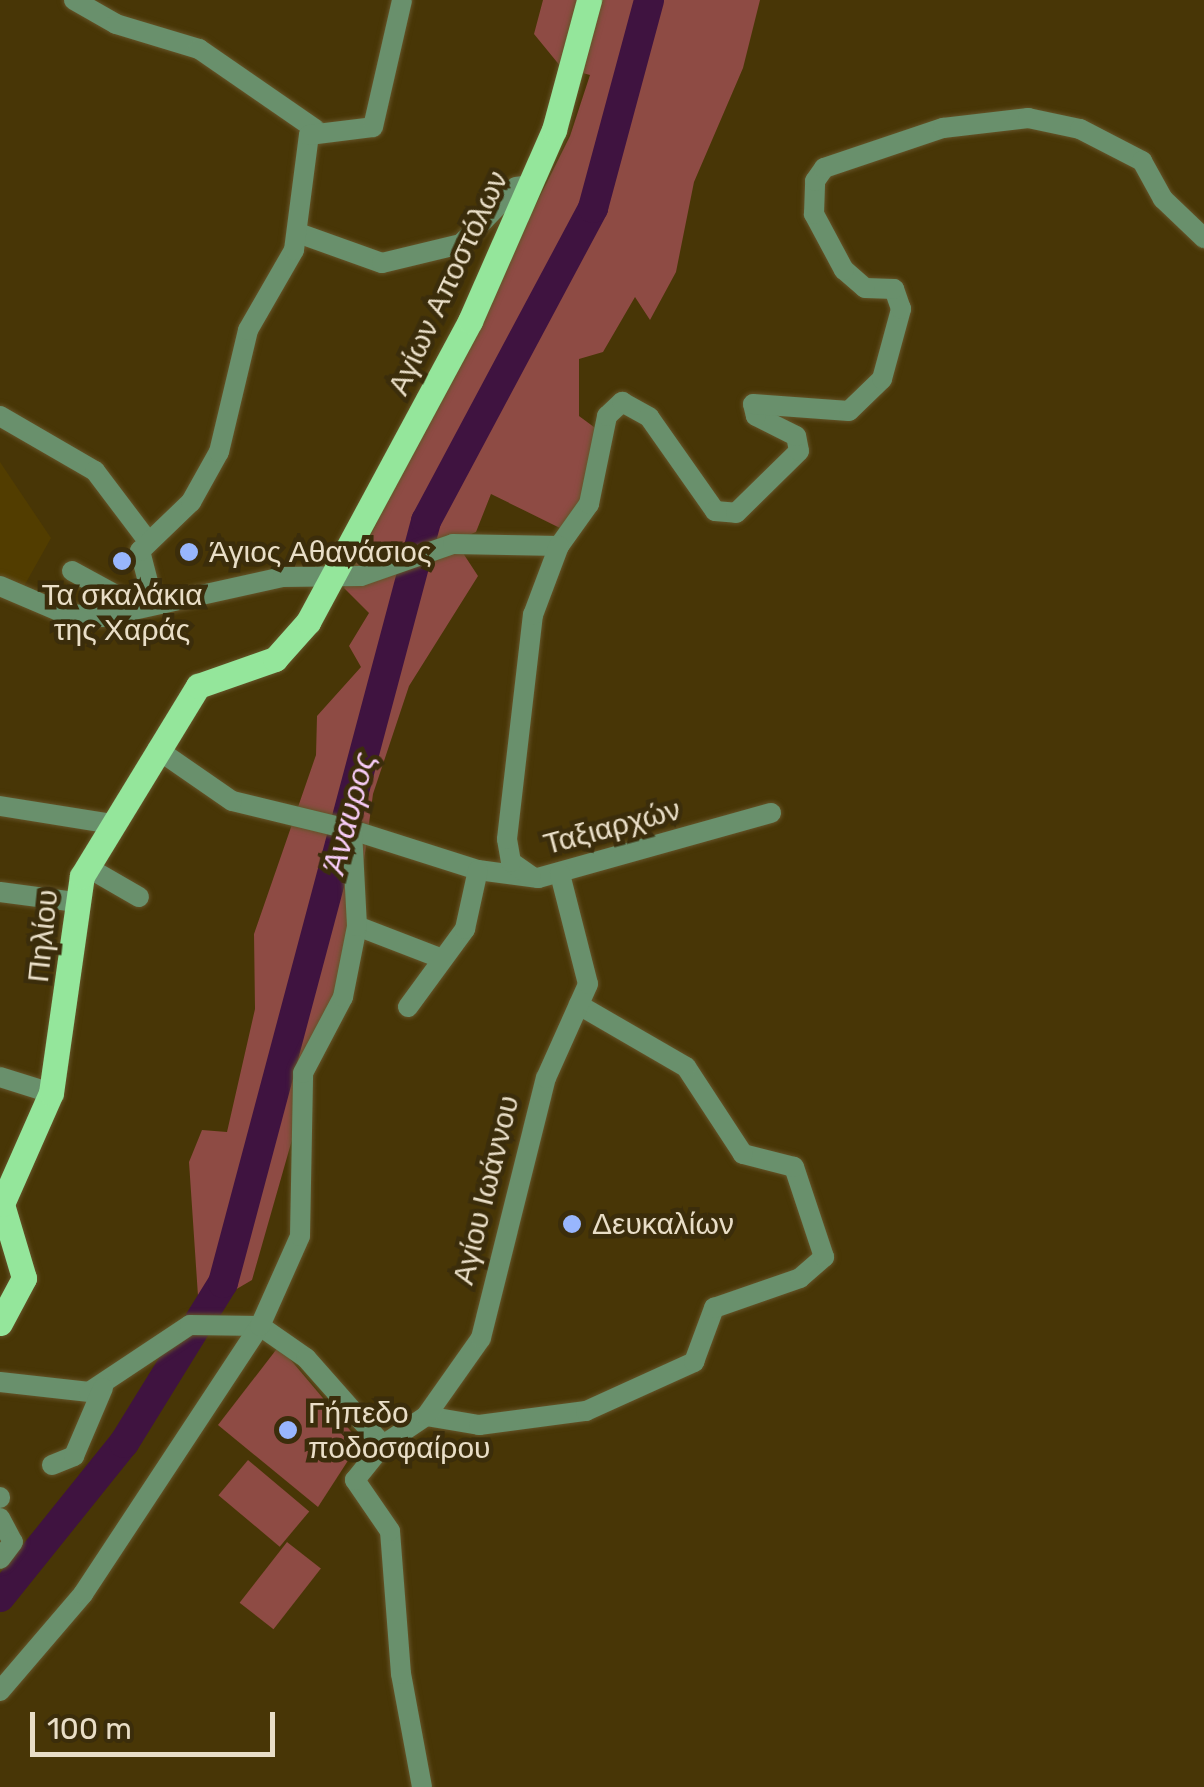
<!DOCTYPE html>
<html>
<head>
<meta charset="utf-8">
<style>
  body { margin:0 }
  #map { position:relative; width:1204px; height:1787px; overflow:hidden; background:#483606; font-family:Rubik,sans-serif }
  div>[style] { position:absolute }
  .built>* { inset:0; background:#523d00 }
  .green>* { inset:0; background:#8e4b44; transform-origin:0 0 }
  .river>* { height:30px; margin:-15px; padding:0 15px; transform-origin:15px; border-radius:15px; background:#3f1340 }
  .roads { filter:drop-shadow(0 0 2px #655429) drop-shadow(0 0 2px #655429) }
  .minor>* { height:20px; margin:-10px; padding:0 10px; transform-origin:10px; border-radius:10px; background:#69906c }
  .major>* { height:25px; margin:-12.5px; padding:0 12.5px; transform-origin:12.5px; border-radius:12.5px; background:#94e69b }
  .dots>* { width:28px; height:28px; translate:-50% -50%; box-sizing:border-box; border:5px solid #3b2d0b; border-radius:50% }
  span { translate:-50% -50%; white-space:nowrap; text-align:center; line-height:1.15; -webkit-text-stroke:9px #3b2d0b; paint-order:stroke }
  .street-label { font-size:30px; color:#e9dec7 }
  .poi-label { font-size:30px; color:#e9dec7 }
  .left { translate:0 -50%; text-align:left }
  .water-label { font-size:32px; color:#f7ccf7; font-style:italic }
  .scale { position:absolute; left:30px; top:1712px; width:245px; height:45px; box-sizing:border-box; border:5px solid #e9dec7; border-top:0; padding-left:12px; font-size:30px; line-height:35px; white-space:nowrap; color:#e9dec7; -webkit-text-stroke:8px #3b2d0b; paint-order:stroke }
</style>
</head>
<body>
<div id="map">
  <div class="built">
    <i style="clip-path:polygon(0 462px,51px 538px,23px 588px,0 576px)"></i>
  </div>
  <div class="green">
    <i style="clip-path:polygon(543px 0,760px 0,743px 68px,694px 182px,676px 272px,650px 320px,635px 297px,603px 352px,579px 359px,579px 416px,598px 430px,585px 494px,564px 530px,491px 494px,476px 532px,464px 537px,461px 550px,478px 576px,409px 686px,373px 794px,357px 912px,252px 1280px,199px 1311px,189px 1162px,202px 1130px,227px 1132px,255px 1009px,254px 934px,316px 755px,317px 716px,361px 667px,349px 646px,369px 613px,344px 588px,570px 136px,590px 75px,561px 67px,534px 34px)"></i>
    <i style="clip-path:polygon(279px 1346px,360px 1442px,318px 1507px,218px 1425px)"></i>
    <i style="left:248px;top:1460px;width:80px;height:46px;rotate:40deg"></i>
    <i style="left:287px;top:1542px;width:43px;height:77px;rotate:38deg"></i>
  </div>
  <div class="river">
    <i style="left:0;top:1597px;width:198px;rotate:-51.2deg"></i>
    <i style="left:124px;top:1443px;width:188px;rotate:-58.3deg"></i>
    <i style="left:223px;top:1283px;width:789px;rotate:-75.08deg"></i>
    <i style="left:426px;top:521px;width:355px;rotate:-61.9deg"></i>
    <i style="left:593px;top:208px;width:215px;rotate:-74.9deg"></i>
  </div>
  <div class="roads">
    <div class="minor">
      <i style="left:74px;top:0;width:48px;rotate:29.7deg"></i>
      <i style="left:116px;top:24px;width:87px;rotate:16.8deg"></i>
      <i style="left:199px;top:49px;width:141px;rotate:34.6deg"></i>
      <i style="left:298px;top:233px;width:89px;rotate:19.7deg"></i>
      <i style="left:382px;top:263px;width:81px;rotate:-13.5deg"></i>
      <i style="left:461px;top:244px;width:79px;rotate:-46deg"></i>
      <i style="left:516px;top:187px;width:14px;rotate:-8deg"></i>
      <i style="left:0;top:416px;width:110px;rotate:30.1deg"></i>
      <i style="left:95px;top:471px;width:88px;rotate:52.9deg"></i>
      <i style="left:72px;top:571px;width:77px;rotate:28.6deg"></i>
      <i style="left:0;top:586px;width:69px;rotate:23.2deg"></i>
      <i style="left:63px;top:613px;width:39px;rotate:6deg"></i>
      <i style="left:102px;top:617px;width:185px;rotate:-12.5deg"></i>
      <i style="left:283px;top:577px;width:78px;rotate:-0.7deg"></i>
      <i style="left:361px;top:576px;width:97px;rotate:-19.2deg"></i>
      <i style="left:453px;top:544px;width:106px;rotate:1.1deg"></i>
      <i style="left:559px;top:546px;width:52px;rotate:-54.5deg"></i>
      <i style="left:589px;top:504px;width:90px;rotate:-78.4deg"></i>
      <i style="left:607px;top:416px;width:21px;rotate:-43deg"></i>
      <i style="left:622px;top:402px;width:31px;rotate:29deg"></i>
      <i style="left:649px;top:417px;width:115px;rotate:54.9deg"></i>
      <i style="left:715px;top:511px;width:21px;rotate:5deg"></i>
      <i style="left:736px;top:513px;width:88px;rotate:-44.5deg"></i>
      <i style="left:799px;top:451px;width:15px;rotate:-101deg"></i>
      <i style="left:796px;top:436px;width:45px;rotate:-153.4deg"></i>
      <i style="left:756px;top:416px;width:12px;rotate:-104deg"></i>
      <i style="left:753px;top:404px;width:96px;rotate:4.2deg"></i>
      <i style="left:849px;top:411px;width:46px;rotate:-44.1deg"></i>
      <i style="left:882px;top:379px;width:73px;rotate:-74.8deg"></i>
      <i style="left:901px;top:309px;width:21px;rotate:-109deg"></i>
      <i style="left:894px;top:289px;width:29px;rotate:-178deg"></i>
      <i style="left:865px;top:288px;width:28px;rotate:-139deg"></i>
      <i style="left:844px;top:270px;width:64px;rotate:-118.2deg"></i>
      <i style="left:814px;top:214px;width:33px;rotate:-88deg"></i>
      <i style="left:815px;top:181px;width:16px;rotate:-55deg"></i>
      <i style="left:824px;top:168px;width:126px;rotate:-18.6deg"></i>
      <i style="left:943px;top:128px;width:86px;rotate:-6.7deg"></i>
      <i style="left:1028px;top:118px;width:53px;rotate:11.9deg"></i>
      <i style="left:1080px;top:129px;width:70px;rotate:27.3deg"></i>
      <i style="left:1142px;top:161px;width:43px;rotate:61.1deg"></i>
      <i style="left:1163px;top:199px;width:57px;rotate:43.6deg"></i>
      <i style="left:154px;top:605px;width:56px;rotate:-104.5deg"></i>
      <i style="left:140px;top:551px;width:71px;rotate:-43.9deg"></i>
      <i style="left:191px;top:502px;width:57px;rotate:-60.8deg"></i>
      <i style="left:219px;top:452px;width:125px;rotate:-76.6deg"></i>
      <i style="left:248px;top:330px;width:92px;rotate:-60.1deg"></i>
      <i style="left:294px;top:250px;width:116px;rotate:-82.6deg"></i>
      <i style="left:309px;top:135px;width:64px;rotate:-7.1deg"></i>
      <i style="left:373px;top:127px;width:130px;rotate:-77.1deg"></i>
      <i style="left:0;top:806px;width:113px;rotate:9.1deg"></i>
      <i style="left:352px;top:830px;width:132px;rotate:17.6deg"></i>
      <i style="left:478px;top:870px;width:61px;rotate:7.6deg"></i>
      <i style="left:538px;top:878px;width:242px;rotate:-15.6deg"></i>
      <i style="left:87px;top:867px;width:60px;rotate:30deg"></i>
      <i style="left:531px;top:876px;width:24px;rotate:-145deg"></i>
      <i style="left:511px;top:862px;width:23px;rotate:-100deg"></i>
      <i style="left:507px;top:839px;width:226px;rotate:-83.4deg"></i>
      <i style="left:533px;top:615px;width:74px;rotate:-69.4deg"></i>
      <i style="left:0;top:892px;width:77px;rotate:7.5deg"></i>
      <i style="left:357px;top:926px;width:89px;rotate:21.1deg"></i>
      <i style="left:408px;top:1007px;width:97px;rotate:-53.8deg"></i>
      <i style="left:465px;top:929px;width:60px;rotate:-77.6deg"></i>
      <i style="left:0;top:1077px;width:53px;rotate:17.4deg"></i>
      <i style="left:0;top:1382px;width:90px;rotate:6.4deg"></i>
      <i style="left:89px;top:1392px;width:121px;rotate:-33.6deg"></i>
      <i style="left:190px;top:1325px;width:70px;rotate:0.8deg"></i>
      <i style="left:260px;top:1326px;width:56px;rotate:34.8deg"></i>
      <i style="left:306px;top:1358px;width:116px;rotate:48.5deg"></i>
      <i style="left:426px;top:1416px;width:54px;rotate:9.6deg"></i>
      <i style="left:479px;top:1425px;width:108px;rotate:-7.5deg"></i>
      <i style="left:586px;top:1411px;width:119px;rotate:-24.4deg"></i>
      <i style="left:694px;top:1362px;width:58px;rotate:-69.7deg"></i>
      <i style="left:714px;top:1308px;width:91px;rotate:-19.2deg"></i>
      <i style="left:800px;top:1278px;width:32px;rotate:-41deg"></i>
      <i style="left:824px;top:1257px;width:95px;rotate:-108.4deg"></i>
      <i style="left:794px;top:1167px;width:53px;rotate:-165.7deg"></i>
      <i style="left:743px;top:1154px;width:104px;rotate:-123.2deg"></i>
      <i style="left:686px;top:1067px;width:124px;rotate:-149.9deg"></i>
      <i style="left:52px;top:1465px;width:24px;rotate:-22deg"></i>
      <i style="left:74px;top:1456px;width:74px;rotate:-66.9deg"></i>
      <i style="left:0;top:1498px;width:1px;rotate:-90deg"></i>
      <i style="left:0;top:1518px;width:27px;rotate:62deg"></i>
      <i style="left:13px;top:1542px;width:21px;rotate:127deg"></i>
      <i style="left:0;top:1691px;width:128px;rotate:-49.4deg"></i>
      <i style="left:83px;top:1594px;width:321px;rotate:-56.6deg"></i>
      <i style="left:260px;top:1326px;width:98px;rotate:-66deg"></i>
      <i style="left:300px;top:1236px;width:163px;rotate:-88.9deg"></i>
      <i style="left:303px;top:1073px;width:86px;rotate:-62.2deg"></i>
      <i style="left:343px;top:997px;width:72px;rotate:-78.8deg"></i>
      <i style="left:357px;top:926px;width:96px;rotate:-93deg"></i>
      <i style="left:352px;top:830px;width:123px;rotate:-166.4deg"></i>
      <i style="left:232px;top:801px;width:91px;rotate:-145.3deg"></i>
      <i style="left:422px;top:1787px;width:115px;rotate:-100.5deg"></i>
      <i style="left:401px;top:1674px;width:143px;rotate:-94.4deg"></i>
      <i style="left:390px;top:1531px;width:62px;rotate:-124.5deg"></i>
      <i style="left:355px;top:1480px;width:45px;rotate:-51.3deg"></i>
      <i style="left:383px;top:1445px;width:52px;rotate:-34deg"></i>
      <i style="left:426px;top:1416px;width:95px;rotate:-54.8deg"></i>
      <i style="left:481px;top:1338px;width:268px;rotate:-76deg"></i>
      <i style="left:546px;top:1078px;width:103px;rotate:-65.9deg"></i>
      <i style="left:588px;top:984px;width:114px;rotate:-104.3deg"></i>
    </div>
    <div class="major">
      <i style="left:0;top:1323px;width:51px;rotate:-61.9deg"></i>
      <i style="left:24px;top:1278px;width:77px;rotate:-106.6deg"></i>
      <i style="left:2px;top:1204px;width:121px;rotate:-66.2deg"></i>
      <i style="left:51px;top:1093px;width:219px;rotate:-81.9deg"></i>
      <i style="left:82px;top:876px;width:223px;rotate:-58.6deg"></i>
      <i style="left:198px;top:686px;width:82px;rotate:-19.3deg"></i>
      <i style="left:275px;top:659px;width:50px;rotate:-48.3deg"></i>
      <i style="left:308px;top:622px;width:342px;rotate:-61.7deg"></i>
      <i style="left:470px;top:321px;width:209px;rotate:-66.3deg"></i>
      <i style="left:554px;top:130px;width:135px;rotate:-74.9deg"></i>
    </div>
  </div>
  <div class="dots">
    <i style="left:189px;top:552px;background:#98b6fd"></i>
    <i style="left:122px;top:561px;background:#98b6fd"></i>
    <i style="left:572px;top:1224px;background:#98b6fd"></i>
    <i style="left:288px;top:1430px;background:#98b6fd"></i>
  </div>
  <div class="street-label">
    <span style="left:448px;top:283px;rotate:-65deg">Αγίων Αποστόλων</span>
    <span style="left:612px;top:827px;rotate:-15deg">Ταξιαρχών</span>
    <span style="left:43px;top:936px;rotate:-84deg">Πηλίου</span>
    <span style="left:486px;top:1190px;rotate:-76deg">Αγίου Ιωάννου</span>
  </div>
  <div class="poi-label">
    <span class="left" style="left:209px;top:552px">Άγιος Αθανάσιος</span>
    <span style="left:122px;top:612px">Τα σκαλάκια<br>της Χαράς</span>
    <span class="left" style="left:592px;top:1224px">Δευκαλίων</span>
    <span class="left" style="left:308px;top:1430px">Γήπεδο<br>ποδοσφαίρου</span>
  </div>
  <div class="water-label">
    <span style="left:349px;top:813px;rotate:-75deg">Άναυρος</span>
  </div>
  <div class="scale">100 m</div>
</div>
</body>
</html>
